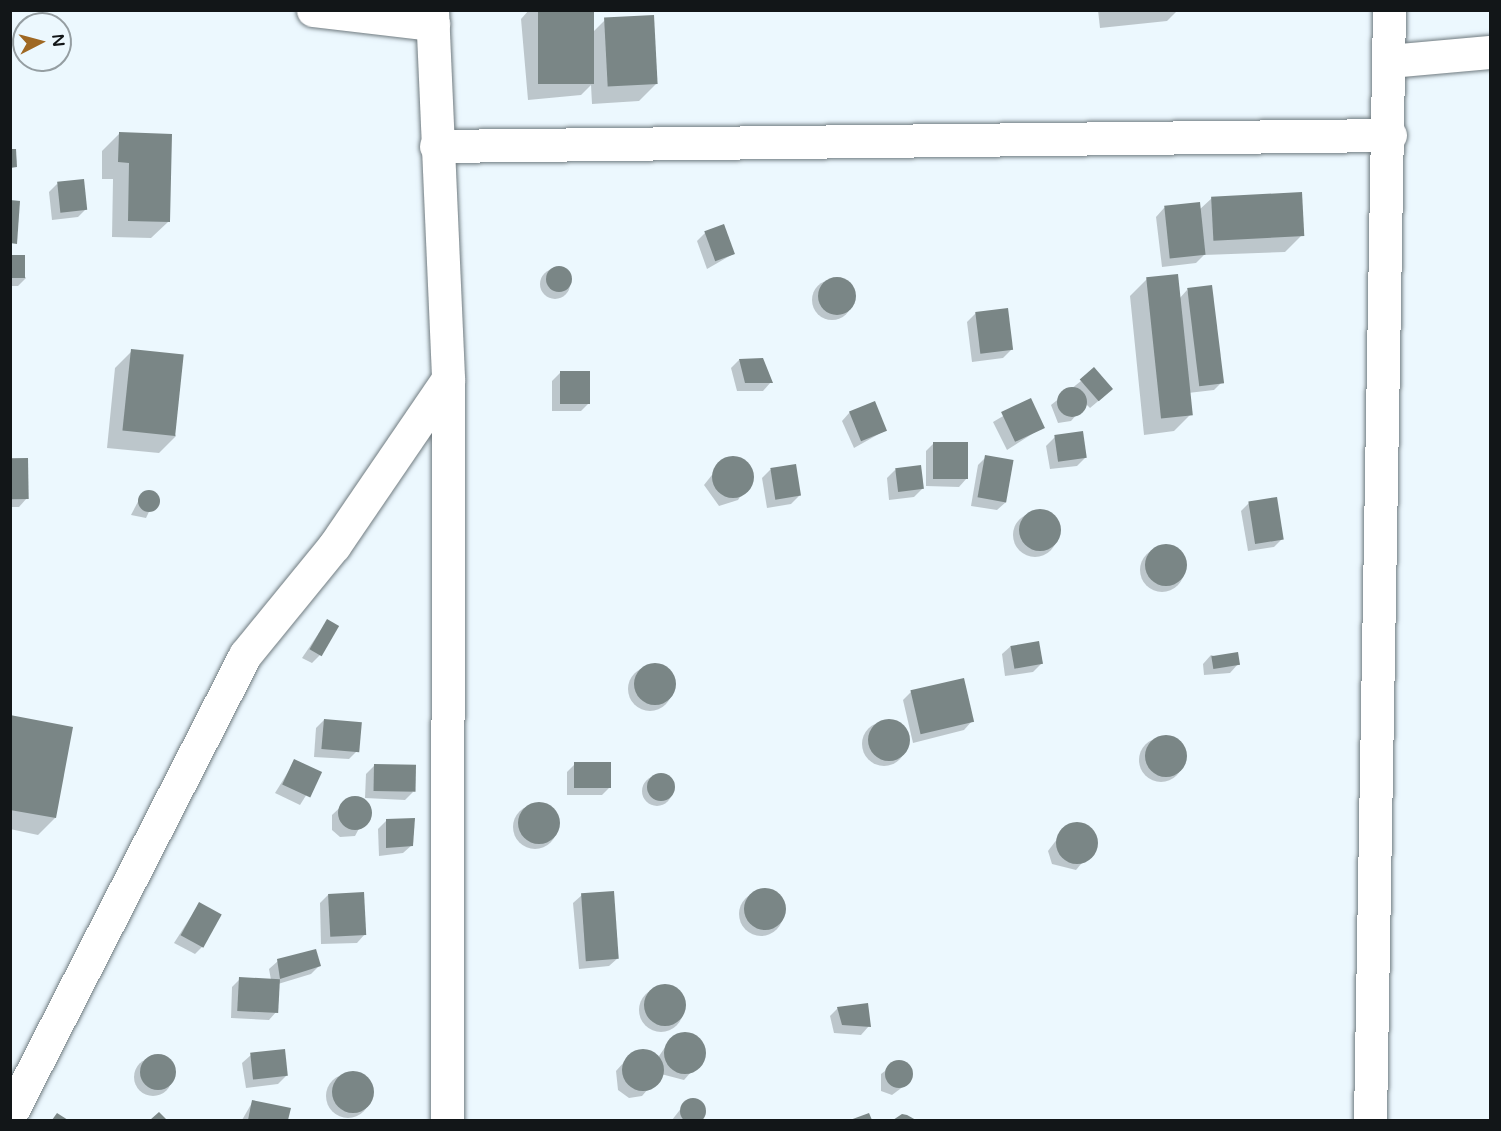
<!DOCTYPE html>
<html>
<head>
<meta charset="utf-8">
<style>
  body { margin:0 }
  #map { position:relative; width:1501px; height:1131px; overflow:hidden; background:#ecf8fe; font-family:"Varela Round",sans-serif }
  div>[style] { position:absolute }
  .shadow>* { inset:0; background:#0003 }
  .round { border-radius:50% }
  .building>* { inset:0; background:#7a8686; transform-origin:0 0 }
  .roads { filter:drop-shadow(0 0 2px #707b80) drop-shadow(0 0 2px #707b80) }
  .minor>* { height:33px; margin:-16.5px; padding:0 16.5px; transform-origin:16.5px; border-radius:16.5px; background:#fff }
  .major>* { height:33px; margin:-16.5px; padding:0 16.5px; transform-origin:16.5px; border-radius:16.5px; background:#fff }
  span { translate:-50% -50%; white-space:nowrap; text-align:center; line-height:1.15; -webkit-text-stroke:5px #ecf8fe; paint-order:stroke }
  .frame { position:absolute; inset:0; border:12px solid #121618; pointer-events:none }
  .north { position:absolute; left:12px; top:12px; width:60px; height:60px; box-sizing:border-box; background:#ecf8fe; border:2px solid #959ea2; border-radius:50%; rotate:84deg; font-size:16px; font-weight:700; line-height:24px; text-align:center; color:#121618 }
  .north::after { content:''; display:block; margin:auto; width:21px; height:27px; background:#9f6823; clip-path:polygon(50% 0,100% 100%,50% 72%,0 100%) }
</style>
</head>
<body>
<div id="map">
  <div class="shadow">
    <i style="clip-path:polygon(529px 10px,592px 10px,594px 31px,605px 20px,656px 84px,639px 101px,592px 104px,591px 85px,581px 95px,528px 100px,521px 19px)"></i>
    <i style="clip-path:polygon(1098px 10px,1178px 10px,1167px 21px,1100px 28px)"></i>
    <i style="clip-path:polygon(119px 134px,168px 222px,151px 238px,112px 237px,113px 179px,102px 179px,102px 151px)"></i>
    <i style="clip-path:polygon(57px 184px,86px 209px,78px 217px,52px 220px,49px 192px)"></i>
    <i style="clip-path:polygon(1212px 198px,1302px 235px,1285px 252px,1204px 255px,1196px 263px,1162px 267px,1156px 217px,1164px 208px,1199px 210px)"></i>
    <i style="clip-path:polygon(705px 233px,733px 254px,707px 269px,697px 241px)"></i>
    <i style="clip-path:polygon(10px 256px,26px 278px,18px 286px,10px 286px)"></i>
    <i class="round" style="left:540px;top:269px;width:30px;height:30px"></i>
    <i style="clip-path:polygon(1147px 279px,1179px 299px,1187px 290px,1222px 382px,1214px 390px,1188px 393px,1190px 415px,1174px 431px,1144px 435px,1130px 296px)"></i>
    <i class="round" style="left:812px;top:280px;width:40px;height:40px"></i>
    <i style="clip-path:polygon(976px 313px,1011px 350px,1003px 358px,972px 362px,967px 322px)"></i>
    <i style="clip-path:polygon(132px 351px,176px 436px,159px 453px,107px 448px,115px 368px)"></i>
    <i style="clip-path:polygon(739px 360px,771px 382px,763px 391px,737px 391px,731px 368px)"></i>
    <i style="clip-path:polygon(560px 373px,589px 403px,581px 411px,552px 411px,552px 381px)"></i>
    <i style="clip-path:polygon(1081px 381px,1103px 397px,1090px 408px,1086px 404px,1071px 421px,1058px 423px,1051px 405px)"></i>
    <i style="clip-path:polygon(1030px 400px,1043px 427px,1007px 450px,993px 422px)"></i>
    <i style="clip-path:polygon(850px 412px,886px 430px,854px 448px,842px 421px)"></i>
    <i style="clip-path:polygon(1055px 437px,1086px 457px,1077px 466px,1050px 469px,1046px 446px)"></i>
    <i style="clip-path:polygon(934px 443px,967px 478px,959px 487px,926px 486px,926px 451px)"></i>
    <i style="clip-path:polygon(986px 457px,1006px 502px,997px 510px,971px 506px,978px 465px)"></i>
    <i style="clip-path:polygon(10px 460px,27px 498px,19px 507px,10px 507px)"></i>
    <i style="clip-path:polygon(723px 461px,747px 464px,752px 480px,738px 500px,719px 506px,704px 485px)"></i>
    <i style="clip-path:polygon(795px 466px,800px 495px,791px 504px,767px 508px,762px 478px,770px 470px)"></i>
    <i style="clip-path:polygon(895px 470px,922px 489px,914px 497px,889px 500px,887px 478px)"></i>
    <i style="clip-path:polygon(143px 492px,157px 495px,146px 518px,131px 515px)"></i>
    <i style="clip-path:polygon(1249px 503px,1283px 538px,1274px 547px,1248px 551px,1241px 511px)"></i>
    <i class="round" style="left:1013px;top:513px;width:44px;height:44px"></i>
    <i class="round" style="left:1140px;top:548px;width:44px;height:44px"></i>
    <i style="clip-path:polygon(327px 621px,320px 655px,312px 663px,302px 658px)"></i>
    <i style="clip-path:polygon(1011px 646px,1041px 664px,1033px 672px,1005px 676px,1002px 654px)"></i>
    <i style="clip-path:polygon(1211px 655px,1238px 664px,1230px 673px,1204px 675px,1203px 664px)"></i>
    <i class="round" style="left:628px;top:667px;width:44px;height:44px"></i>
    <i style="clip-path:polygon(911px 692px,972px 721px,964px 730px,913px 743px,903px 700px)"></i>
    <i style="clip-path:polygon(10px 717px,55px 818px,38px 835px,10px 829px)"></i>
    <i style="clip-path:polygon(324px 720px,358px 750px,349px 759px,314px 757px,316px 728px)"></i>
    <i class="round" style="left:862px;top:722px;width:44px;height:44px"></i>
    <i class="round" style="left:1139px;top:738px;width:44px;height:44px"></i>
    <i style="clip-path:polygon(295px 761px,320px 773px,300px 805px,275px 793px)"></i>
    <i style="clip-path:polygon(575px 764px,610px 787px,602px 795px,567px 795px,567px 772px)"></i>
    <i style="clip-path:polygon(375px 765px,413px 792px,405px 800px,365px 798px,366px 774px)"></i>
    <i class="round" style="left:642px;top:776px;width:30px;height:30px"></i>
    <i style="clip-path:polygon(349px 799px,364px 800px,370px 808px,355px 836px,340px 837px,332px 830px,332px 815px)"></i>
    <i class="round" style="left:513px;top:805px;width:44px;height:44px"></i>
    <i style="clip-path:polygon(386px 821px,412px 845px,403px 853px,379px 856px,378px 829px)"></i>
    <i style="clip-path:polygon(1067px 826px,1091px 829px,1096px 846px,1076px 870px,1052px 864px,1048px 851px)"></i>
    <i class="round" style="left:739px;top:892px;width:44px;height:44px"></i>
    <i style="clip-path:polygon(328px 895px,365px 934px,357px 943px,321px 944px,320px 903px)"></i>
    <i style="clip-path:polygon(582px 895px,618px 958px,609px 966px,579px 969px,573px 903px)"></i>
    <i style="clip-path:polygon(199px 904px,203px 946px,195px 954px,174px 943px)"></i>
    <i style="clip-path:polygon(278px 961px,319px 966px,311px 974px,278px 984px,277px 1011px,269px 1020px,231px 1018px,232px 987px,240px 979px,271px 980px,269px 969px)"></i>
    <i class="round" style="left:639px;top:988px;width:44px;height:44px"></i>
    <i style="clip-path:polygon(838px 1008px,869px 1026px,861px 1035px,834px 1033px,830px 1016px)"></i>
    <i style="clip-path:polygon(688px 1033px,698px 1039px,705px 1056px,684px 1080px,661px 1074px,642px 1096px,629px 1098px,618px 1090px,616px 1071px,633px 1052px,646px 1050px,657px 1059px,670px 1040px)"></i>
    <i style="clip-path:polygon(251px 1055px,286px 1076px,278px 1084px,246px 1088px,242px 1063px)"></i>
    <i class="round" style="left:134px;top:1058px;width:38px;height:38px"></i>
    <i style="clip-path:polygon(898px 1061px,907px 1064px,908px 1083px,892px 1095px,881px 1091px,881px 1074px)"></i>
    <i class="round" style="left:326px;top:1074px;width:44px;height:44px"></i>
    <i style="clip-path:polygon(253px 1101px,289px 1109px,287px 1120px,242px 1120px)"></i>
    <i style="clip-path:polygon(694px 1101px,706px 1112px,702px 1120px,672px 1120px,686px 1102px)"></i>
  </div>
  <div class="building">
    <i style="left:538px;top:10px;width:56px;height:74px"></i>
    <i style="left:654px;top:15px;width:69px;height:50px;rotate:87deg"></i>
    <i style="clip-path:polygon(119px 132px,172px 134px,170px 222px,128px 221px,129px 163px,118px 162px)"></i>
    <i style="clip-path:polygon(10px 149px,16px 149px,17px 167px,10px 168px)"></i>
    <i style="left:84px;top:179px;width:31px;height:27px;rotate:84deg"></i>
    <i style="left:1302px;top:192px;width:44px;height:91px;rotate:87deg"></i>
    <i style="clip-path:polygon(10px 200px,20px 201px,17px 244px,10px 243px)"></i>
    <i style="left:1200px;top:202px;width:53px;height:36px;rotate:84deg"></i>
    <i style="left:724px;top:224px;width:32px;height:21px;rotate:70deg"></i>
    <i style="left:10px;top:255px;width:15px;height:23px"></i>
    <i class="round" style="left:546px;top:266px;width:26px;height:26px"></i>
    <i style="left:1178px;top:274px;width:142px;height:32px;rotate:84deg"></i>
    <i class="round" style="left:818px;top:277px;width:38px;height:38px"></i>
    <i style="left:1212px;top:285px;width:99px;height:25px;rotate:83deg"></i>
    <i style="left:1008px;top:308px;width:42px;height:33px;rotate:83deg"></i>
    <i style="left:131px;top:349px;width:53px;height:82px;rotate:6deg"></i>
    <i style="clip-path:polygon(763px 358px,773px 383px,745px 383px,739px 359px)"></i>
    <i style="left:1094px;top:367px;width:29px;height:19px;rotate:49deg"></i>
    <i style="left:560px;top:371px;width:30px;height:33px"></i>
    <i class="round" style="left:1057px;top:387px;width:30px;height:30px"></i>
    <i style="left:1031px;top:398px;width:33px;height:33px;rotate:65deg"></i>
    <i style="left:875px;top:401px;width:32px;height:28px;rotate:68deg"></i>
    <i style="left:1083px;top:431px;width:27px;height:29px;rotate:82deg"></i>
    <i style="left:933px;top:442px;width:35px;height:37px"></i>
    <i style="left:985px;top:455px;width:29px;height:43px;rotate:10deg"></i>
    <i class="round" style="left:712px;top:456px;width:42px;height:42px"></i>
    <i style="left:28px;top:458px;width:41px;height:18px;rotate:89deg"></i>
    <i style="left:796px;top:464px;width:32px;height:26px;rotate:81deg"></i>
    <i style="left:921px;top:465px;width:24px;height:26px;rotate:83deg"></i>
    <i class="round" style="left:138px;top:490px;width:22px;height:22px"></i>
    <i style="left:1277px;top:497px;width:43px;height:29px;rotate:81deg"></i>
    <i class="round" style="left:1019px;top:509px;width:42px;height:42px"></i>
    <i class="round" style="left:1145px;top:544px;width:42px;height:42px"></i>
    <i style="left:327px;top:619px;width:14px;height:35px;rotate:30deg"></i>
    <i style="left:1039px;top:641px;width:23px;height:29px;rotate:80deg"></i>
    <i style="left:1238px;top:652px;width:13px;height:27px;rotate:81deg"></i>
    <i class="round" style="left:634px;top:663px;width:42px;height:42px"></i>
    <i style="left:964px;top:678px;width:45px;height:55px;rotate:77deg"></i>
    <i style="clip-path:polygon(10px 715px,73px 727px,56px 818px,10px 810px)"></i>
    <i class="round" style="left:868px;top:719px;width:42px;height:42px"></i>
    <i style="left:324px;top:719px;width:38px;height:30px;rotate:5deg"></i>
    <i class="round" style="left:1145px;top:735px;width:42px;height:42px"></i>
    <i style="left:294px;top:759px;width:31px;height:28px;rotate:25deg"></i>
    <i style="left:574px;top:762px;width:37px;height:26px"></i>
    <i style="left:374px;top:764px;width:42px;height:27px;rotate:1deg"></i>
    <i class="round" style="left:647px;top:773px;width:28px;height:28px"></i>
    <i class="round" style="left:338px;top:796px;width:34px;height:34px"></i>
    <i class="round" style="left:518px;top:802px;width:42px;height:42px"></i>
    <i style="clip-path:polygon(415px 818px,413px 846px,386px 848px,386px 819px)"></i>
    <i class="round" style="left:1056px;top:822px;width:42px;height:42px"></i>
    <i class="round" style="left:744px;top:888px;width:42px;height:42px"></i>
    <i style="left:614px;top:891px;width:68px;height:33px;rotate:86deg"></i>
    <i style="left:364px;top:892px;width:43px;height:36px;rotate:87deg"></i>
    <i style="left:199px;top:902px;width:26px;height:38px;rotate:29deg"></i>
    <i style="clip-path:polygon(316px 949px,321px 966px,280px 979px,277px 959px)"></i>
    <i style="left:239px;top:977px;width:41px;height:34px;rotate:3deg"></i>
    <i class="round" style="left:644px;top:984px;width:42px;height:42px"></i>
    <i style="clip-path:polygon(868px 1003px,871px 1027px,842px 1025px,837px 1007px)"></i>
    <i class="round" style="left:664px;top:1032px;width:42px;height:42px"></i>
    <i style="left:285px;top:1049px;width:27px;height:35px;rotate:84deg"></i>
    <i class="round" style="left:622px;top:1049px;width:42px;height:42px"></i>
    <i class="round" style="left:140px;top:1054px;width:36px;height:36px"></i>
    <i class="round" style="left:885px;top:1060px;width:28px;height:28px"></i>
    <i class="round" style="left:332px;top:1071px;width:42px;height:42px"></i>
    <i class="round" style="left:680px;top:1098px;width:26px;height:26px"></i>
    <i style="clip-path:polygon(252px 1100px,291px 1108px,288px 1120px,248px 1120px)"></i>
    <i style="clip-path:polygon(159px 1112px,167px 1120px,150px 1120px)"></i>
    <i style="clip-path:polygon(57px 1113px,68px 1120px,52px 1120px)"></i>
    <i style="clip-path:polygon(869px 1113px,872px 1120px,850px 1120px)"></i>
    <i style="clip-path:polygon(902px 1114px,907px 1115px,916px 1120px,893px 1120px)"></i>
  </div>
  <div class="roads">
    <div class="minor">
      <i style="left:313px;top:10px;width:121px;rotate:6.7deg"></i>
      <i style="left:1389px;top:61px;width:101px;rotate:-5.1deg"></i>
      <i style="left:436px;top:146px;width:954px;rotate:-0.66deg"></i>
      <i style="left:10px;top:1115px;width:517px;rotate:-62.94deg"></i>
      <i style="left:245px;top:655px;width:141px;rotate:-50.8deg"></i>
      <i style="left:334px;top:546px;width:202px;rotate:-55.7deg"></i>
      <i style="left:1370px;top:1120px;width:1110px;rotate:-89.02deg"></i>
    </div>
    <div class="major">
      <i style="left:432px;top:10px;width:369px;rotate:87.5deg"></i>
      <i style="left:448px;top:379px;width:741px;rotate:90.08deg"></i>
    </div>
  </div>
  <div class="frame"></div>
  <div class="north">N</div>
</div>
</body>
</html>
